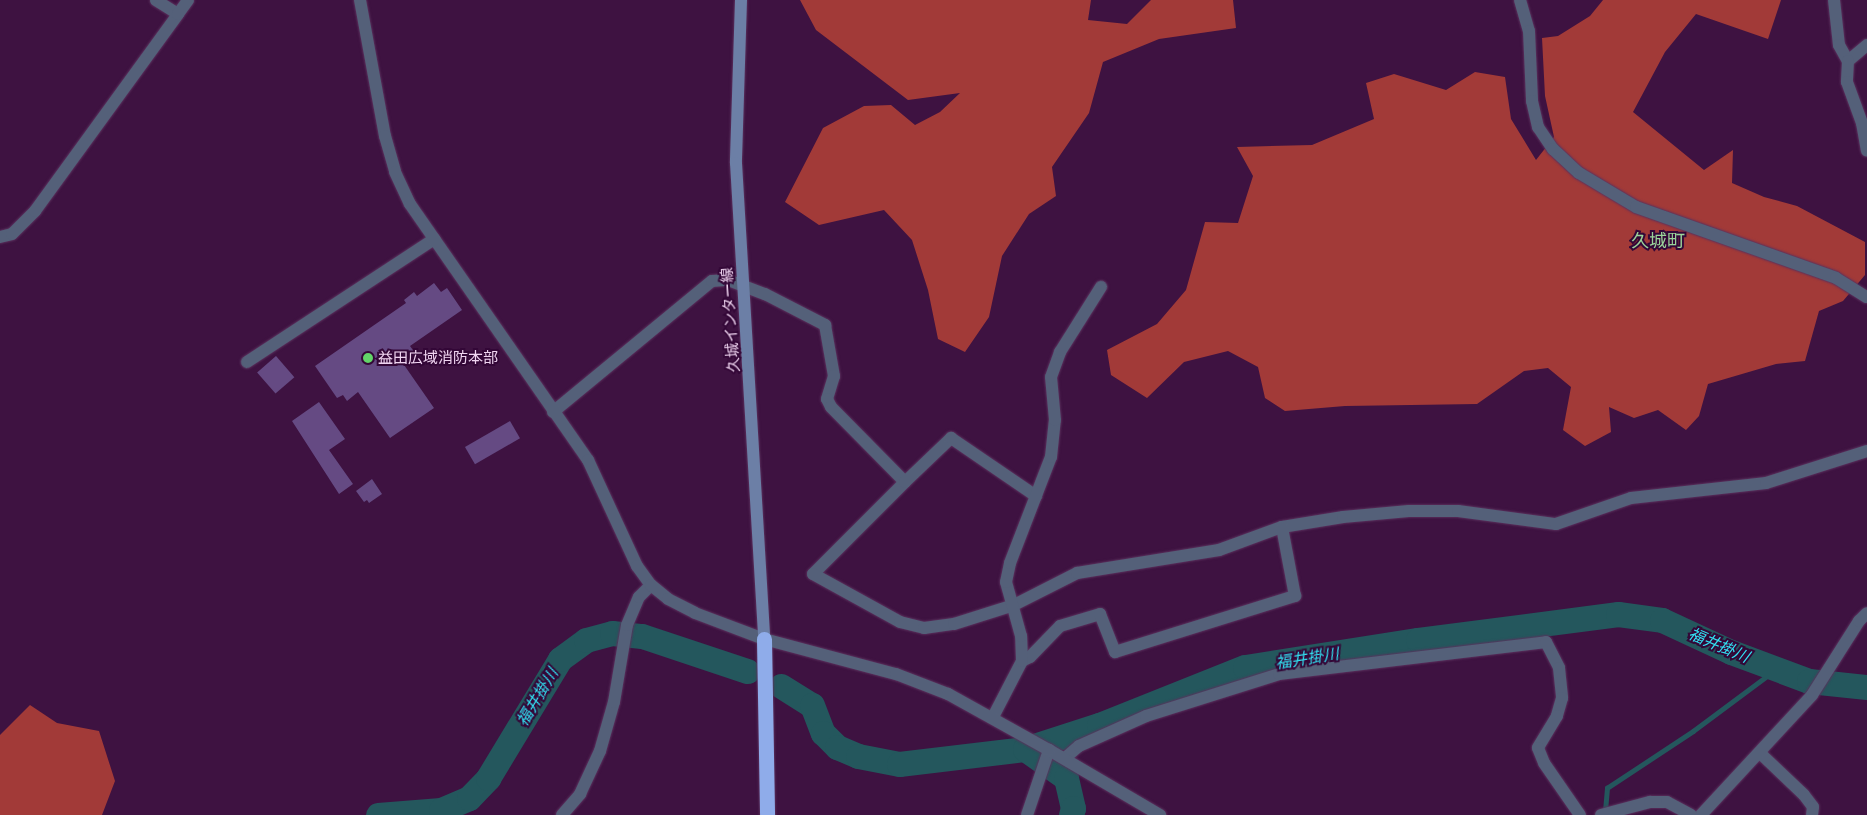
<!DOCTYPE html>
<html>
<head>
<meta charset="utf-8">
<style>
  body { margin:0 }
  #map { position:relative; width:1867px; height:815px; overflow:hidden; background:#3e1241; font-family:"PT Sans Narrow","Noto Sans JP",sans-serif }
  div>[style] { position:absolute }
  .forest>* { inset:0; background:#a23a38 }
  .stream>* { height:4.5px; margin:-2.25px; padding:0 2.25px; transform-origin:2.25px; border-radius:2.25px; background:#24575d }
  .river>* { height:25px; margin:-12.5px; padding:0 12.5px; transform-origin:12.5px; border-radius:12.5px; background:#24575d }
  .building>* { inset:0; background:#654a83; transform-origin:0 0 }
  .roads { filter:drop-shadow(0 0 1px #5a315d) drop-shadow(0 0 1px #5a315d) }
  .minor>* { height:12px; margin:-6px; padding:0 6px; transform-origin:6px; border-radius:6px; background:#546079 }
  .tertiary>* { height:12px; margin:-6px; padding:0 6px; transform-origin:6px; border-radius:6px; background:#546079 }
  .secondary>* { height:12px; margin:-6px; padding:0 6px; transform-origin:6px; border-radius:6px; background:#6c7fa6 }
  .motorway>* { height:15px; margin:-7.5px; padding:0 7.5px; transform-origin:7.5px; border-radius:7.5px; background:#8facea }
  .dots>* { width:14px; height:14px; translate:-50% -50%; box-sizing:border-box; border:2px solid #330737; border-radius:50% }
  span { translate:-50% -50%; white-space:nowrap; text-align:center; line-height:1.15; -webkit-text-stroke:4px #330737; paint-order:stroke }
  .street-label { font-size:15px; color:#f0d5f1 }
  .poi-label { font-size:15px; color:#f0d5f1 }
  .left { translate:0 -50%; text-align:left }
  .water-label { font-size:16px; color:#32e2f2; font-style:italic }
  .quarter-label { font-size:18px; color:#9ad49a }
</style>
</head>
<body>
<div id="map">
  <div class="forest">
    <i style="clip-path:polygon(800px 0,1091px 0,1088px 20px,1127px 24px,1151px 0,1233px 0,1236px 28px,1159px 39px,1103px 62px,1089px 113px,1052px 167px,1056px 196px,1029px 214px,1002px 256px,989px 317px,965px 352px,938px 339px,928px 290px,912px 240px,884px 210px,819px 225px,785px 202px,823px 128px,864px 106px,891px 105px,915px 125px,940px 112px,960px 93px,908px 100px,816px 30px)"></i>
    <i style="clip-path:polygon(1603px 0,1781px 0,1768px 39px,1696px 14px,1665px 52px,1633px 112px,1704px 170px,1733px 150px,1732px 183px,1764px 197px,1797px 206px,1865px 242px,1865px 275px,1843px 301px,1819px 311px,1805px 361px,1776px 364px,1708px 384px,1699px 416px,1686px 430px,1658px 410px,1634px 418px,1609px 407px,1611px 432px,1585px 446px,1563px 430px,1571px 387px,1548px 368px,1524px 371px,1477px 404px,1345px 406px,1285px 411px,1265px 398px,1258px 367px,1228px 351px,1184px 362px,1147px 398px,1111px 375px,1107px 350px,1157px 324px,1186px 290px,1205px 222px,1238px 223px,1253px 176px,1237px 147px,1312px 145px,1374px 119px,1366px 83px,1394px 74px,1446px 90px,1475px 72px,1505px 77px,1511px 119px,1536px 160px,1554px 137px,1545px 96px,1542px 38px,1558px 36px,1590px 16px)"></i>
    <i style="clip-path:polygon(30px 705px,57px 723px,99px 731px,115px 781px,102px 815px,0 815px,0 735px)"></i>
  </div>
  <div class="stream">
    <i style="left:1605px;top:811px;width:23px;rotate:-85deg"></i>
    <i style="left:1607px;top:788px;width:103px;rotate:-33.5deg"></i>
    <i style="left:1693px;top:731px;width:102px;rotate:-36.6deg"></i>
  </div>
  <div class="river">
    <i style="left:781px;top:686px;width:36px;rotate:32deg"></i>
    <i style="left:812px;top:705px;width:30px;rotate:69deg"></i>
    <i style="left:823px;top:733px;width:20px;rotate:45deg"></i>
    <i style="left:837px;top:747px;width:23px;rotate:23deg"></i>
    <i style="left:858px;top:756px;width:42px;rotate:11deg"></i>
    <i style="left:899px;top:764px;width:127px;rotate:-6.8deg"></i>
    <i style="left:1025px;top:749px;width:78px;rotate:-18deg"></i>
    <i style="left:1099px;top:725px;width:157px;rotate:-21.7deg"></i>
    <i style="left:1245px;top:667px;width:175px;rotate:-8.9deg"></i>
    <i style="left:1418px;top:640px;width:202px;rotate:-7.4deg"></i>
    <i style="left:1618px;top:614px;width:44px;rotate:7.8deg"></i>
    <i style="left:1662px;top:620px;width:76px;rotate:24.9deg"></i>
    <i style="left:1731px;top:652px;width:83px;rotate:20.4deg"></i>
    <i style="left:1809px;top:681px;width:58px;rotate:5.9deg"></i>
    <i style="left:1025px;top:749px;width:50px;rotate:35.3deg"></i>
    <i style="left:1066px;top:778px;width:31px;rotate:77deg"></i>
    <i style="left:1073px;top:808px;width:7px;rotate:106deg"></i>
    <i style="left:378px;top:815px;width:63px;rotate:-4.5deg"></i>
    <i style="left:441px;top:810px;width:30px;rotate:-23deg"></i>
    <i style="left:469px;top:798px;width:28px;rotate:-46deg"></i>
    <i style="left:488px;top:778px;width:139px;rotate:-58.8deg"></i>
    <i style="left:560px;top:659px;width:32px;rotate:-36deg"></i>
    <i style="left:586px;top:640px;width:27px;rotate:-15deg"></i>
    <i style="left:612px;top:633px;width:30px;rotate:6deg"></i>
    <i style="left:642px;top:636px;width:111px;rotate:18.4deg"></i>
  </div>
  <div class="building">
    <i style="clip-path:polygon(434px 283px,441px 292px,447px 288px,462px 310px,410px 346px,415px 353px,402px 362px,434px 408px,390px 438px,358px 392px,347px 401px,343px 395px,337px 398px,315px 366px,406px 303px,404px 300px,414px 292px,417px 296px)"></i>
    <i style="left:276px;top:356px;width:28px;height:25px;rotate:49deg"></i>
    <i style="clip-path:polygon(319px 402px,345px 439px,329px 450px,353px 484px,339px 494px,292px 421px)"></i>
    <i style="left:510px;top:421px;width:20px;height:52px;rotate:60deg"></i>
    <i style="clip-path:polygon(372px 479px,382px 494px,369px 503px,367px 500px,364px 502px,356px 491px)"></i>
  </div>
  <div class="roads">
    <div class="minor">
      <i style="left:1520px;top:0;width:32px;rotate:74deg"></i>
      <i style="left:1529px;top:31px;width:70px;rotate:87.5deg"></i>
      <i style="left:1532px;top:101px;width:27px;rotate:77deg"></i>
      <i style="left:1538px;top:127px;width:27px;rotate:56deg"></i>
      <i style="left:1553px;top:149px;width:35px;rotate:43deg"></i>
      <i style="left:1579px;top:173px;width:66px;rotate:30.8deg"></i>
      <i style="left:1636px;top:207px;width:212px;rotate:19.5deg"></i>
      <i style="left:1836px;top:278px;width:36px;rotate:32deg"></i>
      <i style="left:1834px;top:0;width:45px;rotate:83.7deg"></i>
      <i style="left:1839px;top:45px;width:18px;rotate:61deg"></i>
      <i style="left:1867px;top:45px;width:25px;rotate:140deg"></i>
      <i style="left:1848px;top:61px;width:21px;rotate:93deg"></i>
      <i style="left:1847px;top:82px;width:44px;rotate:69.9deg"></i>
      <i style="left:1862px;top:123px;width:28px;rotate:80deg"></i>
      <i style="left:0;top:237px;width:12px;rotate:-14deg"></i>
      <i style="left:12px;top:234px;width:33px;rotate:-45deg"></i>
      <i style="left:35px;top:211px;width:243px;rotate:-54deg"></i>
      <i style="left:178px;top:14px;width:26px;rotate:-148deg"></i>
      <i style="left:247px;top:362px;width:224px;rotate:-33.3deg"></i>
      <i style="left:553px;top:412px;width:206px;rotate:-39.5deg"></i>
      <i style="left:712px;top:281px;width:16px;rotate:-4deg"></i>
      <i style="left:728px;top:280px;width:40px;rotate:21deg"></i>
      <i style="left:765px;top:294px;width:68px;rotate:27.3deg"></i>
      <i style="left:825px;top:325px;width:52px;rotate:80deg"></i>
      <i style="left:834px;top:376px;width:24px;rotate:107deg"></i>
      <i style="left:827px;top:399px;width:9px;rotate:63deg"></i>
      <i style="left:831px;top:407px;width:105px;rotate:45.4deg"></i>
      <i style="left:905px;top:482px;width:130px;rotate:135deg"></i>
      <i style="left:813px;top:574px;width:99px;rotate:28.9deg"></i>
      <i style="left:900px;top:622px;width:25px;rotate:14deg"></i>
      <i style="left:924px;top:628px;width:30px;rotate:-8deg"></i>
      <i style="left:954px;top:624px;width:63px;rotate:-17.6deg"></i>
      <i style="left:1014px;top:605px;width:71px;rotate:-26.9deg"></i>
      <i style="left:1077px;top:573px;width:144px;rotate:-9.2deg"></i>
      <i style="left:1219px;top:550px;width:67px;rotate:-20.1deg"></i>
      <i style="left:1282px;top:527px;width:62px;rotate:-9.3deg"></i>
      <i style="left:1343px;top:517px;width:66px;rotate:-5.2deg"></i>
      <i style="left:1409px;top:511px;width:49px"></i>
      <i style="left:1458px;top:511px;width:99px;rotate:7.6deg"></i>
      <i style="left:1556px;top:524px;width:79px;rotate:-19.1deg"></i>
      <i style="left:1631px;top:498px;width:136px;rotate:-6.3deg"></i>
      <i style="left:1766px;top:483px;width:106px;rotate:-17.6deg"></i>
      <i style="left:905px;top:482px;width:64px;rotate:-43.7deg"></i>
      <i style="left:951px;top:438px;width:103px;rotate:34.3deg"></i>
      <i style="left:1022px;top:661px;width:9px;rotate:-27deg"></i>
      <i style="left:1030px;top:657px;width:43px;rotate:-45.9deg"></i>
      <i style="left:1060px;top:626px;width:42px;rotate:-16.7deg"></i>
      <i style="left:1100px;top:614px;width:41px;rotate:68.5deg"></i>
      <i style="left:1115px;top:652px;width:189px;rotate:-17.3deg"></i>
      <i style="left:1295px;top:596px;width:70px;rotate:-100.7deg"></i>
      <i style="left:993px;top:717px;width:63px;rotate:-62.6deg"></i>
      <i style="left:1022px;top:661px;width:25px;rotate:-92deg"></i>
      <i style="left:1021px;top:636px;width:56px;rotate:-105.5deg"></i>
      <i style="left:1006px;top:582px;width:19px;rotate:-78deg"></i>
      <i style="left:1010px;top:563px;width:114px;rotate:-68.9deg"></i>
      <i style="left:1051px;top:457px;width:37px;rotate:-84deg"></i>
      <i style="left:1055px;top:420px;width:43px;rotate:-95.3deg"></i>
      <i style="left:1051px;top:377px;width:27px;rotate:-70deg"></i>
      <i style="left:1060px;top:352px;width:77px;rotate:-57.8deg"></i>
      <i style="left:1761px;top:754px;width:59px;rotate:43.6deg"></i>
      <i style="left:1804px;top:795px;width:15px;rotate:53deg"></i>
      <i style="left:1813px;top:807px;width:8px;rotate:97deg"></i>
      <i style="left:1065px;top:758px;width:18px;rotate:-41deg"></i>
      <i style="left:1079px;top:746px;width:73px;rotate:-24.1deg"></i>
      <i style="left:1146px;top:716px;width:139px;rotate:-17.5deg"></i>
      <i style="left:1279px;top:674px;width:269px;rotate:-6.8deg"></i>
      <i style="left:1546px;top:642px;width:29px;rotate:63deg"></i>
      <i style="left:1559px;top:668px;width:30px;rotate:84deg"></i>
      <i style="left:1562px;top:698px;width:19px;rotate:106deg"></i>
      <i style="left:1557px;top:716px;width:37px;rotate:121deg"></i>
      <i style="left:1538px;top:748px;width:16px;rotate:68deg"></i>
      <i style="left:1544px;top:763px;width:63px;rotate:55.3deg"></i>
      <i style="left:562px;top:815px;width:28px;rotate:-49deg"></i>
      <i style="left:580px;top:794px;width:47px;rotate:-65.1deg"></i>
      <i style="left:600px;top:751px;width:51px;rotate:-74.1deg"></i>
      <i style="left:614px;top:702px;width:78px;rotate:-80.4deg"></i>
      <i style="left:627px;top:625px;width:30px;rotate:-67deg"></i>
      <i style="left:639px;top:597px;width:17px;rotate:-45deg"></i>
      <i style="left:1027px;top:815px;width:69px;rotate:-71.3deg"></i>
      <i style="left:1049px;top:750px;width:129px;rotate:30.4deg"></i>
      <i style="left:1601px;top:815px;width:51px;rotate:-14.9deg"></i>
      <i style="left:1650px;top:802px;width:17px"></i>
      <i style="left:1667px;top:802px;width:27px;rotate:28deg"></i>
      <i style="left:1701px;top:815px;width:163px;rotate:-47.2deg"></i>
      <i style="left:1812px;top:695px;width:88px;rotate:-57.6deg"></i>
      <i style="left:1859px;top:621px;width:11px;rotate:-45deg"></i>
    </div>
    <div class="tertiary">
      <i style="left:360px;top:0;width:138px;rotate:79.6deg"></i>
      <i style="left:385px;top:136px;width:37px;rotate:74deg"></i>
      <i style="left:395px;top:172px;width:35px;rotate:65deg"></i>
      <i style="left:410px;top:204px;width:312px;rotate:55.2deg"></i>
      <i style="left:588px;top:460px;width:117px;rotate:65.2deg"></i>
      <i style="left:637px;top:566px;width:24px;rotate:54deg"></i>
      <i style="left:651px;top:585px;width:22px;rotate:39deg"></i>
      <i style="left:668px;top:599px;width:30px;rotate:27deg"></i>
      <i style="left:695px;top:613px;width:74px;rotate:20.6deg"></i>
      <i style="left:764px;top:639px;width:137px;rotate:14.9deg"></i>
      <i style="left:896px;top:674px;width:56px;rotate:21deg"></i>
      <i style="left:948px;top:694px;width:115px;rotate:29deg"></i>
      <i style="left:178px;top:14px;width:17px;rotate:-54deg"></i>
    </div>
    <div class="secondary">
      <i style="left:741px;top:0;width:163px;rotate:91.8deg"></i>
      <i style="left:736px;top:163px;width:477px;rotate:86.6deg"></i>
    </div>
    <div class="motorway">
      <i style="left:764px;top:639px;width:176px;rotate:89deg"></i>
    </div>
  </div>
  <div class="dots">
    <i style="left:368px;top:358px;background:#62d469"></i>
  </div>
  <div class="street-label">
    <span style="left:730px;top:320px;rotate:-94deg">久城インター線</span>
  </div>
  <div class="poi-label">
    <span class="left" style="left:378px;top:358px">益田広域消防本部</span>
  </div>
  <div class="water-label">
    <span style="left:1719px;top:645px;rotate:23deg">福井掛川</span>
    <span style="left:1307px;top:658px;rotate:-9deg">福井掛川</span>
    <span style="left:537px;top:697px;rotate:-59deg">福井掛川</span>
  </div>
  <div class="quarter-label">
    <span style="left:1658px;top:241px">久城町</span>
  </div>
</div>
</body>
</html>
